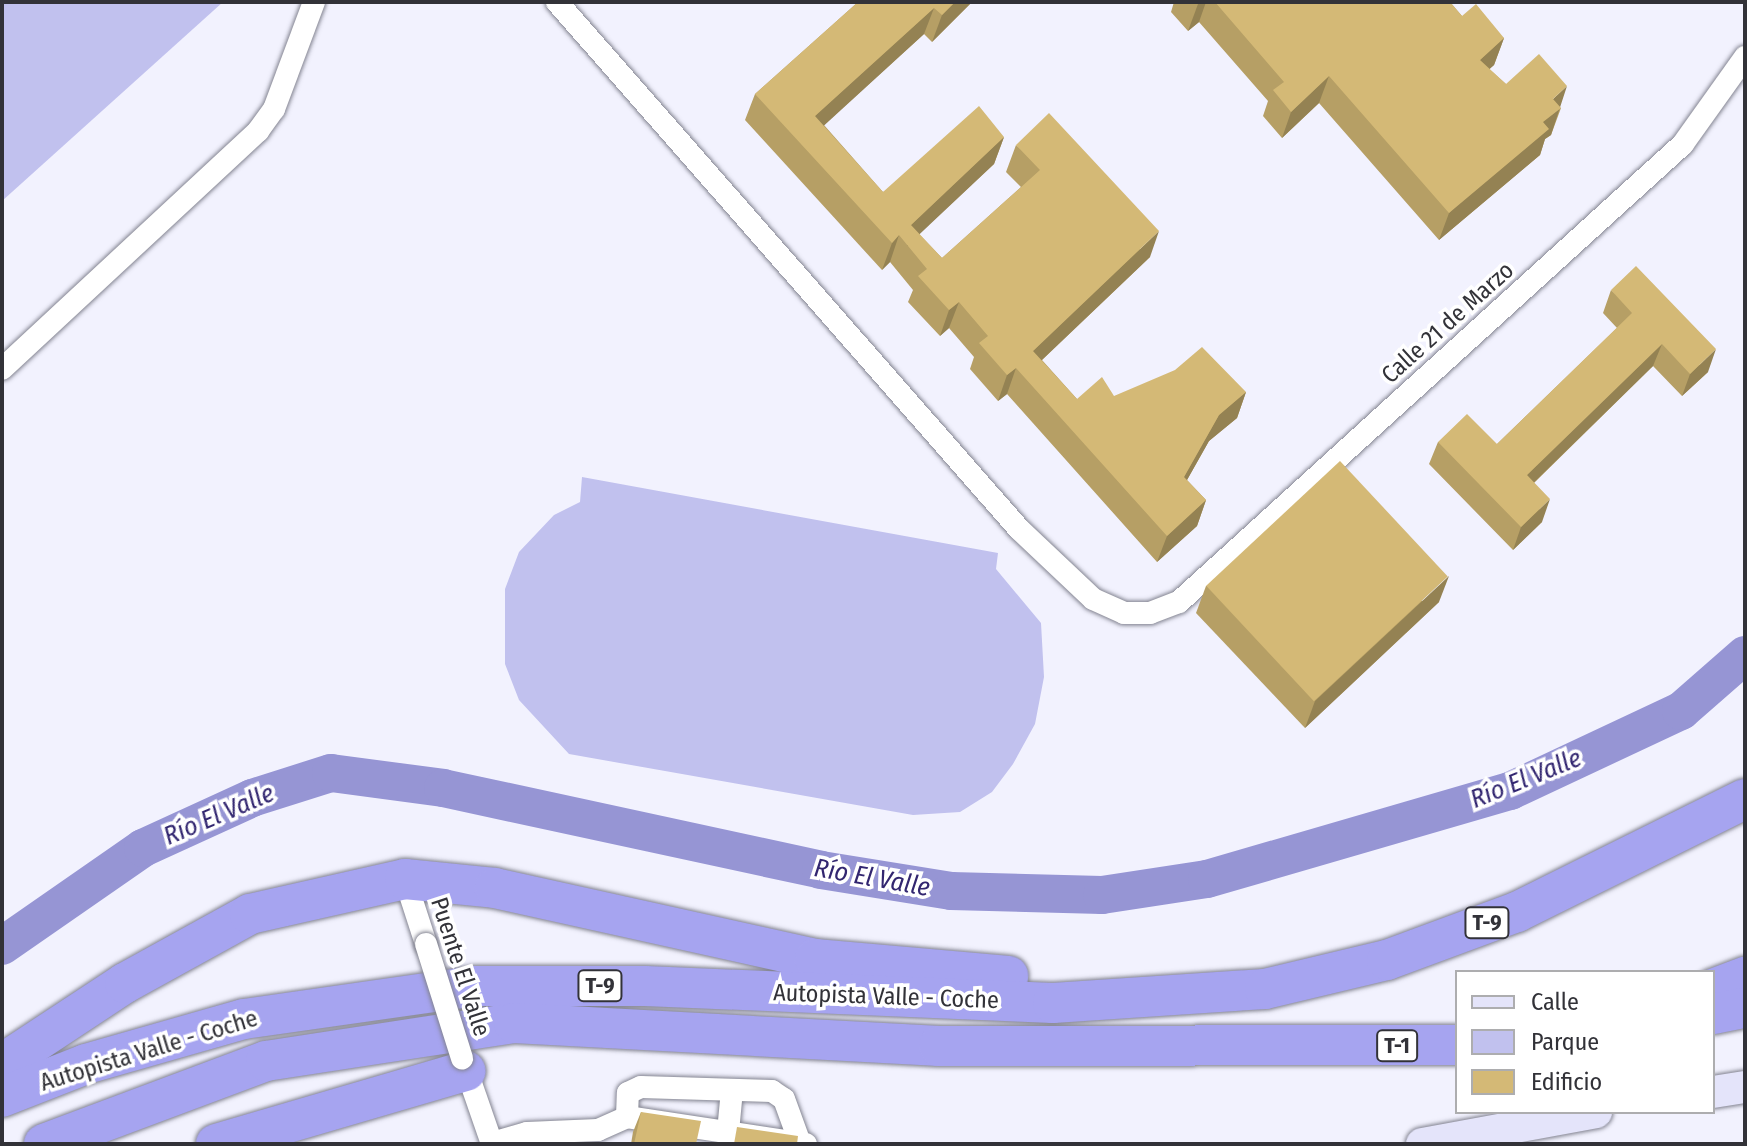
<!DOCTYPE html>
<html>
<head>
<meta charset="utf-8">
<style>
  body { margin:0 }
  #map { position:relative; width:1747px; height:1146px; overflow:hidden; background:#f2f2fe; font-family:"Fira Sans Condensed",sans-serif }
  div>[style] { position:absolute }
  .green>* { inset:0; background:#c1c1ee }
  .river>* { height:38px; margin:-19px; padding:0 19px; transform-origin:19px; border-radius:19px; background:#9695d4 }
  .roads { filter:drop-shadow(0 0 2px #838491) drop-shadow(0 0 2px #838491) }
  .minor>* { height:22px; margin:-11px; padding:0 11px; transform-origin:11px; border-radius:11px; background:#fff }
  .secondary>* { height:32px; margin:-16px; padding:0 16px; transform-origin:16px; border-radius:16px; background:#e4e4fa }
  .motorway>* { height:40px; margin:-20px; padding:0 20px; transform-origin:20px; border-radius:20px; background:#a6a4f0 }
  .bridges { filter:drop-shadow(0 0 2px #838491) drop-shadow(0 0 2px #838491) }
  .minor-bridge>* { height:22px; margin:-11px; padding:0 11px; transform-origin:11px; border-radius:11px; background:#fff }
  .wall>* { inset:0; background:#b69f65 }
  .shaded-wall>* { inset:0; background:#948253 }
  .building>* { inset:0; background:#d4b976; transform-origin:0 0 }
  span { translate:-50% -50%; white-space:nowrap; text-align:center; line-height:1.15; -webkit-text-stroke:7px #fff; paint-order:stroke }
  .shield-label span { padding:2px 6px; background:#fff; border:2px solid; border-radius:6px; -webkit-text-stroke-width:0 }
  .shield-label { font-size:22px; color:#323238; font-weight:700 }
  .street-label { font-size:24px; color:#323238 }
  .water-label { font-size:26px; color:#322670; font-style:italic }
  .frame { position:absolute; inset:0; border:4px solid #323238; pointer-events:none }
  .legend { position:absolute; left:1455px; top:970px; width:260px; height:144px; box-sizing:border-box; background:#fff; border:2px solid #adadaf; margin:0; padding:10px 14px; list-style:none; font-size:24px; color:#323238 }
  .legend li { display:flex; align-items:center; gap:16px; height:40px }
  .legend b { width:40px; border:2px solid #adadaf }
</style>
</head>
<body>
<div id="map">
  <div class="green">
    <i style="clip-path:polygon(2px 2px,223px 2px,2px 201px)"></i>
    <i style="clip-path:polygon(582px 477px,998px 553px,996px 569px,1041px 623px,1044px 677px,1035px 724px,1013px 764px,992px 792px,960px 812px,913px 815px,569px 754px,519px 700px,505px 664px,505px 589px,519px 552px,554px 515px,580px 502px)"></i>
  </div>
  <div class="river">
    <i style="left:2px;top:946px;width:172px;rotate:-34.8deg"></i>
    <i style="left:143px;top:848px;width:120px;rotate:-24.6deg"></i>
    <i style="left:252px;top:798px;width:83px;rotate:-17.6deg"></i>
    <i style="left:331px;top:773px;width:113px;rotate:7.6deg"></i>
    <i style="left:443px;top:788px;width:387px;rotate:12.2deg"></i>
    <i style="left:821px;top:870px;width:132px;rotate:9.2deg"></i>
    <i style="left:951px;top:891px;width:151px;rotate:1.5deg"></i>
    <i style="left:1102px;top:895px;width:106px;rotate:-8.7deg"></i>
    <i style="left:1207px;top:879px;width:316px;rotate:-16.2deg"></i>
    <i style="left:1510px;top:791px;width:189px;rotate:-25.1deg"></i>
    <i style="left:1681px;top:711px;width:85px;rotate:-41.2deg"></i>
  </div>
  <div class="roads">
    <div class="minor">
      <i style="left:557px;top:2px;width:701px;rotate:48.76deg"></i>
      <i style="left:1019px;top:529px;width:102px;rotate:43.4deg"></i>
      <i style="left:1093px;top:599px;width:34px;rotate:24deg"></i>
      <i style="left:1124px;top:613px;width:26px"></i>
      <i style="left:1150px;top:613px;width:31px;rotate:-21deg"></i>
      <i style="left:1179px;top:602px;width:681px;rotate:-42.26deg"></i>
      <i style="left:1683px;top:144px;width:107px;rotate:-54.5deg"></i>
      <i style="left:2px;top:369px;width:350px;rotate:-42.9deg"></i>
      <i style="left:258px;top:131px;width:27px;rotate:-54deg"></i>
      <i style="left:274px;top:109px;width:114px;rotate:-69.5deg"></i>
      <i style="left:405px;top:879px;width:68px;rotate:72.1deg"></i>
      <i style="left:464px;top:1063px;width:86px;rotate:70.9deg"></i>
      <i style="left:627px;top:1117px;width:24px;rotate:-88deg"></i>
      <i style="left:628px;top:1093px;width:14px;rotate:-25deg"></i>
      <i style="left:641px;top:1087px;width:131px;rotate:1.7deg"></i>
      <i style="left:772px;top:1091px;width:14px;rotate:34deg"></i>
      <i style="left:784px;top:1099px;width:47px;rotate:70deg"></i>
      <i style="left:728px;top:1132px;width:42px;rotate:-84.6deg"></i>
      <i style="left:492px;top:1143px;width:36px;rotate:-16deg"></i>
      <i style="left:527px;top:1133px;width:71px;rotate:-2.4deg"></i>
      <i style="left:598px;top:1130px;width:32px;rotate:-24deg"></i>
      <i style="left:627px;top:1117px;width:181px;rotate:8.6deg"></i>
    </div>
    <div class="secondary">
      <i style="left:1713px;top:1092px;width:32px;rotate:-9deg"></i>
      <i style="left:1422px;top:1144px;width:177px;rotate:-10.4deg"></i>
    </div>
    <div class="motorway">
      <i style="left:1713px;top:989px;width:34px;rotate:-21deg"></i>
      <i style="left:1713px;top:1014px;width:33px;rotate:-11deg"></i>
      <i style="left:2px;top:1064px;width:147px;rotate:-33.4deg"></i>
      <i style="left:125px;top:983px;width:143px;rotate:-28.9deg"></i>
      <i style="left:250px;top:914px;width:159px;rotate:-12.7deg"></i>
      <i style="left:405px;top:879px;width:90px;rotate:5.7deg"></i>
      <i style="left:495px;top:888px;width:328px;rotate:12.5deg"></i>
      <i style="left:815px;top:959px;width:194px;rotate:5deg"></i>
      <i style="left:2px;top:1097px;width:90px;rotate:-21.4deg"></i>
      <i style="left:86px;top:1064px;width:164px;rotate:-15.9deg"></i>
      <i style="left:244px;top:1019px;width:233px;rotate:-8.1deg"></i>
      <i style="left:475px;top:986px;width:170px"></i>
      <i style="left:645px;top:986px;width:408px;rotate:2.4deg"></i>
      <i style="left:1053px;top:1003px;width:212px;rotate:-3.8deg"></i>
      <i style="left:1265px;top:989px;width:125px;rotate:-13.4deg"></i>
      <i style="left:1387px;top:960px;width:139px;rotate:-20.3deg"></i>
      <i style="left:1517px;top:912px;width:254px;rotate:-26.4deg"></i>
      <i style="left:44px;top:1144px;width:237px;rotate:-20.5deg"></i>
      <i style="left:266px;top:1061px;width:251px;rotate:-8.7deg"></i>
      <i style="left:514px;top:1023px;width:426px;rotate:3.1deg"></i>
      <i style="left:939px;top:1046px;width:518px;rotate:-0.11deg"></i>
      <i style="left:216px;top:1144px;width:260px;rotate:-16.3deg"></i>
    </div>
  </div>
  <div class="bridges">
    <div class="minor-bridge">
      <i style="left:426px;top:944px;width:120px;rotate:72.5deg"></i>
    </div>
  </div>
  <div class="wall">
    <i style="clip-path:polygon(858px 2px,970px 4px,932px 42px,924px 34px,824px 125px,883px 192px,1004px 137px,994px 164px,919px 234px,942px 258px,1021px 187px,1006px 172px,1016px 145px,1150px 257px,1042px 360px,1077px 399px,1114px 396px,1246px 392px,1237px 418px,1209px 441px,1187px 480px,1206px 500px,1197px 526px,1157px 562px,1007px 394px,998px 401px,970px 369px,974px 357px,949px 328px,940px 336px,908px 302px,913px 290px,890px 262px,882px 270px,745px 120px,755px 94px)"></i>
    <i style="clip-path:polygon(1174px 2px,1450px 2px,1462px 16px,1504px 38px,1494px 65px,1489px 69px,1506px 84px,1561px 108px,1551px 135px,1545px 139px,1540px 155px,1439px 240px,1319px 103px,1282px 138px,1263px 116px,1268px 101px,1199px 22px,1188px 31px,1171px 12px)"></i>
    <i style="clip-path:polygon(1611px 290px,1708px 372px,1682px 396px,1653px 366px,1534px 483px,1542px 522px,1513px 550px,1429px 464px,1438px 442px,1497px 444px,1617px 328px,1603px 313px)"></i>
    <i style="clip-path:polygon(1206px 586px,1439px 602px,1305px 728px,1196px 613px)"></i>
    <i style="clip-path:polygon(641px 1112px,696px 1144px,631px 1144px,633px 1132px)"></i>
  </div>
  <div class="shaded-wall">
    <i style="clip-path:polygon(955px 2px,971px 2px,970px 4px,932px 42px,942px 15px)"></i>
    <i style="clip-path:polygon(1200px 2px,1206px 2px,1199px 22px,1188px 31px,1198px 4px)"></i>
    <i style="clip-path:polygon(934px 8px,924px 34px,806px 142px,815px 116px)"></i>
    <i style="clip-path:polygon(1504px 38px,1494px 65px,1470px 87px,1480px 60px)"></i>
    <i style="clip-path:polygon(1329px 76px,1319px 103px,1282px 138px,1291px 112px)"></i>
    <i style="clip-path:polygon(1567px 86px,1551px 135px,1545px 139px,1540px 155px,1439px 240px,1449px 213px,1553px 99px)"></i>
    <i style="clip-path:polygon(1004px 137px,994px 164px,907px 246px,911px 225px)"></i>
    <i style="clip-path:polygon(1159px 231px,1150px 257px,1024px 377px,1033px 351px)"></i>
    <i style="clip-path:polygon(899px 235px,890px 262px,882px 270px,892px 243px)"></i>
    <i style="clip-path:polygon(959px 302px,949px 328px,940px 336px,949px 310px)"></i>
    <i style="clip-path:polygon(1662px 344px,1653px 366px,1518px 498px,1527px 475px)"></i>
    <i style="clip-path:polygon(1716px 349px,1708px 372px,1682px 396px,1690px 374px)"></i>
    <i style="clip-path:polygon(1016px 368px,1007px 394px,998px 401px,1007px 375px)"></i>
    <i style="clip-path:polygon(1246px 392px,1237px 418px,1209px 441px,1174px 503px,1184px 477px,1219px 415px)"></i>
    <i style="clip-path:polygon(1550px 499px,1542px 522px,1513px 550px,1521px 527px)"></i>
    <i style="clip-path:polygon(1206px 500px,1197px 526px,1157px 562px,1167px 536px)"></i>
    <i style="clip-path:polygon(1449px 576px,1439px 602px,1305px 728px,1315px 701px)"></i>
  </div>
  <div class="building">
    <i style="clip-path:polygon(858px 2px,955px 2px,942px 15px,934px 8px,815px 116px,883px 192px,979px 106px,1004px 137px,911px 225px,942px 258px,1040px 170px,1016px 145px,1049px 113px,1159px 231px,1033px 351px,1077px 399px,1102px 377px,1114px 396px,1175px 370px,1202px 347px,1246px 392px,1219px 415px,1184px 477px,1206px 500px,1167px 536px,1016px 368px,1007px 375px,979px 343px,988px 336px,959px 302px,949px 310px,918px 276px,927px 269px,899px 235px,892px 243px,755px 94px)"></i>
    <i style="clip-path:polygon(1215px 2px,1450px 2px,1462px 16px,1476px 4px,1504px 38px,1480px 60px,1506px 84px,1539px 54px,1567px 86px,1553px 99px,1561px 108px,1543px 122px,1549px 129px,1449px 213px,1329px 76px,1291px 112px,1273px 90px,1284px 82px)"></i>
    <i style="clip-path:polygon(1636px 266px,1716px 349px,1690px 374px,1662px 344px,1527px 475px,1550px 499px,1521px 527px,1438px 442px,1467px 414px,1497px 444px,1632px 313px,1611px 290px)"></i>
    <i style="left:1340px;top:461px;width:158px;height:183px;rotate:47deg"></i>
    <i style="clip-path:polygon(641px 1112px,701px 1121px,696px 1144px,634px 1144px)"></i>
    <i style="clip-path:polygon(737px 1127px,798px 1136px,797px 1144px,734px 1144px)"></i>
  </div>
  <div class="shield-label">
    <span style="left:1487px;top:923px">T-9</span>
    <span style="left:600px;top:986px">T-9</span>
    <span style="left:1397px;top:1046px">T-1</span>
  </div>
  <div class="street-label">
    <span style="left:1448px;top:323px;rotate:-42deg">Calle 21 de Marzo</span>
    <span style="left:460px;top:967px;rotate:72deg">Puente El Valle</span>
    <span style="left:886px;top:997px;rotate:2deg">Autopista Valle - Coche</span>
    <span style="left:149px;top:1051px;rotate:-17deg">Autopista Valle - Coche</span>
  </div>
  <div class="water-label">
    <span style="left:1526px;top:779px;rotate:-22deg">Río El Valle</span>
    <span style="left:219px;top:815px;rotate:-23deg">Río El Valle</span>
    <span style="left:872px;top:878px;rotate:10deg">Río El Valle</span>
  </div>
  <div class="frame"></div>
  <ul class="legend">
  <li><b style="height:10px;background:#e4e4fa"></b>Calle</li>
  <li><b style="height:22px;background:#c1c1ee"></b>Parque</li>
  <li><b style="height:22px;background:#d4b976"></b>Edificio</li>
  </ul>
</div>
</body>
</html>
